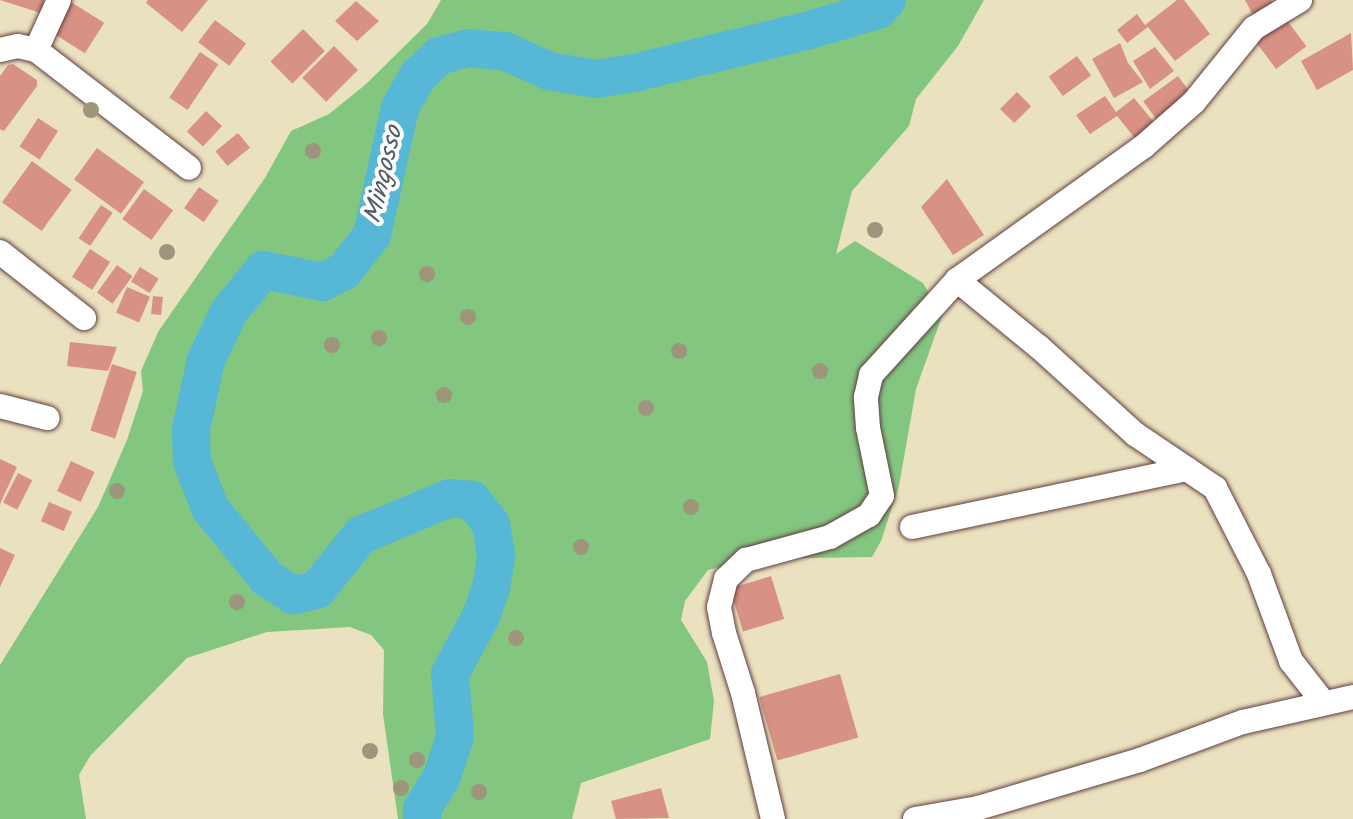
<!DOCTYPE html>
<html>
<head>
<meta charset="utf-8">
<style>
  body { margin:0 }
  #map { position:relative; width:1353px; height:819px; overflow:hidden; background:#eae1be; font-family:Kalam,sans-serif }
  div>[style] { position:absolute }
  .green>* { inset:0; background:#83c67f }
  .river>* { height:38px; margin:-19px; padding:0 19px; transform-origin:19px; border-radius:19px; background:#57b7d6 }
  .building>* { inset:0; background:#d89284; transform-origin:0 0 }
  .roads { filter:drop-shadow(0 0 2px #623c41) drop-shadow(0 0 2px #623c41) }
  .minor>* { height:24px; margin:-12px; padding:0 12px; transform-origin:12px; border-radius:12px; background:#fff }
  .trees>* { width:16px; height:16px; margin:-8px; border-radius:50%; background:#9d967d }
  span { translate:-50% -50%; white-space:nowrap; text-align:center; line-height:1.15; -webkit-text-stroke:8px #fdfcf7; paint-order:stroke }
  .water-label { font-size:26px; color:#4f5c6f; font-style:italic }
</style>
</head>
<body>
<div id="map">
  <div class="green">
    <i style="clip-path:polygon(441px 0,984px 0,958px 46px,916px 99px,909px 126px,852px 191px,836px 254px,855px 241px,923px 283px,942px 316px,916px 389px,899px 486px,881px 541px,872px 557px,752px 559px,708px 570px,685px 601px,681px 620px,707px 662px,714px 701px,710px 739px,581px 783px,572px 819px,398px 819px,383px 714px,384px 650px,371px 635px,350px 627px,267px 632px,187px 658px,90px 756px,79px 775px,86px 819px,0 819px,0 665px,98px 507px,127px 440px,143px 391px,141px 371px,158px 332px,265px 178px,291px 131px,329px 114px,365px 85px,427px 24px)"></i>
  </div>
  <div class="river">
    <i style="left:422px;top:819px;width:10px;rotate:-90deg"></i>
    <i style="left:422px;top:809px;width:36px;rotate:-58deg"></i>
    <i style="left:441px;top:779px;width:44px;rotate:-71.6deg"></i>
    <i style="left:455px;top:737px;width:63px;rotate:-94.5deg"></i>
    <i style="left:450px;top:674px;width:68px;rotate:-61.9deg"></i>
    <i style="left:482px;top:614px;width:28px;rotate:-71deg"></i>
    <i style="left:491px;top:588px;width:33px;rotate:-81deg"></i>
    <i style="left:496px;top:555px;width:31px;rotate:-99deg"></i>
    <i style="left:491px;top:524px;width:31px;rotate:-128deg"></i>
    <i style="left:472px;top:500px;width:22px;rotate:-175deg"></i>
    <i style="left:450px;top:498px;width:96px;rotate:157.4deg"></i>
    <i style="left:361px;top:535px;width:70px;rotate:128.7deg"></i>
    <i style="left:317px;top:590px;width:25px;rotate:168deg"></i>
    <i style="left:293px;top:595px;width:31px;rotate:-147deg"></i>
    <i style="left:267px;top:578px;width:90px;rotate:-129.2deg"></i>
    <i style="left:210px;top:508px;width:50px;rotate:-111deg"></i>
    <i style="left:192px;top:461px;width:32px;rotate:-92deg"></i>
    <i style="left:191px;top:429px;width:71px;rotate:-77.7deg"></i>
    <i style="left:206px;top:360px;width:53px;rotate:-64.4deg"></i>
    <i style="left:229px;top:312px;width:54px;rotate:-51deg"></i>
    <i style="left:263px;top:270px;width:61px;rotate:11.3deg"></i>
    <i style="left:323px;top:282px;width:24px;rotate:-28deg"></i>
    <i style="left:344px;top:271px;width:46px;rotate:-52.1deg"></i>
    <i style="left:372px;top:235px;width:130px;rotate:-77.6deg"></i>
    <i style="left:400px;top:108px;width:37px;rotate:-61deg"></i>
    <i style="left:418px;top:76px;width:29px;rotate:-44deg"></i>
    <i style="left:439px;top:56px;width:30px;rotate:-15deg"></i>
    <i style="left:468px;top:48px;width:37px;rotate:5deg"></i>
    <i style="left:505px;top:51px;width:48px;rotate:24.4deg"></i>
    <i style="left:549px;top:71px;width:48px;rotate:9.7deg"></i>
    <i style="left:596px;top:79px;width:43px;rotate:-9.5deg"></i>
    <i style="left:638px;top:72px;width:173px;rotate:-13.7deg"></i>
    <i style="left:806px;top:31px;width:75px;rotate:-16.3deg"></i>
    <i style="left:878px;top:10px;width:13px;rotate:-48deg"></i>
  </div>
  <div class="building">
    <i style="clip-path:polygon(0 0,44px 0,41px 13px)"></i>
    <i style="clip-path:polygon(148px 0,208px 0,182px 32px,146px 3px)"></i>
    <i style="clip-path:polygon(1177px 0,1184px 0,1210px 34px,1175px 61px,1148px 27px,1127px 43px,1117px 30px,1137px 14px,1145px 25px)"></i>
    <i style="clip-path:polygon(1245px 0,1271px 0,1274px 7px,1254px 17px)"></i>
    <i style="clip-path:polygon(356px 1px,379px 21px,357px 41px,335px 21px)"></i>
    <i style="left:71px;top:2px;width:39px;height:36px;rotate:32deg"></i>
    <i style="left:1283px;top:15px;width:39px;height:38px;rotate:53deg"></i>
    <i style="left:215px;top:20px;width:39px;height:28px;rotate:37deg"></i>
    <i style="left:303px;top:29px;width:31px;height:46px;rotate:45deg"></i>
    <i style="clip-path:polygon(1351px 33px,1353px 70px,1317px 90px,1301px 61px)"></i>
    <i style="clip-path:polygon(1120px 43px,1128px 63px,1143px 82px,1114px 98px,1092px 59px)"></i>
    <i style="left:334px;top:46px;width:34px;height:45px;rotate:45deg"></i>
    <i style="clip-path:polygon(1155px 47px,1174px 71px,1150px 89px,1133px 61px)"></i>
    <i style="left:200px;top:52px;width:22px;height:55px;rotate:34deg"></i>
    <i style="left:1077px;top:56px;width:24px;height:35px;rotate:54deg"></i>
    <i style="clip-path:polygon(13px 64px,37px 80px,37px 86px,4px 131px,0 129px,0 76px,8px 65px)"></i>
    <i style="left:1178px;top:76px;width:22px;height:43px;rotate:54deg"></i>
    <i style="left:1017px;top:92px;width:20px;height:24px;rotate:45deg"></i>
    <i style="clip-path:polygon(1105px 96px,1116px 112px,1134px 98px,1157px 126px,1138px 142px,1117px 116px,1090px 134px,1076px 115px)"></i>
    <i style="left:206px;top:111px;width:22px;height:28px;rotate:43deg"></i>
    <i style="left:38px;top:118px;width:24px;height:34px;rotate:33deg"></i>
    <i style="left:238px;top:133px;width:19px;height:29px;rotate:51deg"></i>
    <i style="left:97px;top:148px;width:58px;height:39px;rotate:36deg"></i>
    <i style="left:32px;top:161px;width:49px;height:51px;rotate:36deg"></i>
    <i style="clip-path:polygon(947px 179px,984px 235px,953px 255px,921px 207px)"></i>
    <i style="left:199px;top:187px;width:24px;height:26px;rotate:35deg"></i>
    <i style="left:144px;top:189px;width:36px;height:37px;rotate:36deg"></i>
    <i style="left:101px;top:205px;width:14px;height:40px;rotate:34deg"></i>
    <i style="left:90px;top:249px;width:24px;height:33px;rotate:33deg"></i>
    <i style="left:117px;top:265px;width:19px;height:34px;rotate:36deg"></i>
    <i style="left:140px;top:267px;width:22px;height:17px;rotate:32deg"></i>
    <i style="left:127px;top:287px;width:25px;height:28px;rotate:23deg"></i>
    <i style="left:153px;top:296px;width:10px;height:18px;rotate:6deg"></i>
    <i style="clip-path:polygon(70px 342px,117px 347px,108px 371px,67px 366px)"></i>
    <i style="left:112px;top:364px;width:26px;height:70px;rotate:18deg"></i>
    <i style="clip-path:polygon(0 459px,17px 467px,0 504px)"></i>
    <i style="left:71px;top:461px;width:26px;height:33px;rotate:25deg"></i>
    <i style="left:18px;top:473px;width:16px;height:33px;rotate:27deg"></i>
    <i style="left:49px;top:502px;width:25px;height:21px;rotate:23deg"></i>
    <i style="clip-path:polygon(0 548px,15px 555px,0 587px)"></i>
    <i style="left:771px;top:576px;width:45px;height:43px;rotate:73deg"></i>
    <i style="left:840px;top:674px;width:66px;height:84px;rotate:74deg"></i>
    <i style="clip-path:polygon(661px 788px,669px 818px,616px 819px,611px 801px)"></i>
  </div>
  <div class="roads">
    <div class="minor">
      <i style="left:0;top:50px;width:18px;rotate:-13deg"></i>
      <i style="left:18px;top:46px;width:18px;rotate:13deg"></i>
      <i style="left:36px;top:50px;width:193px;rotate:37.6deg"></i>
      <i style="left:36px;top:50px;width:55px;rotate:-65.3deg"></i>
      <i style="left:0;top:252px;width:107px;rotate:38.2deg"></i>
      <i style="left:957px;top:280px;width:106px;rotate:39.3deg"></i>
      <i style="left:1039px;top:347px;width:130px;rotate:42.2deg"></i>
      <i style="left:1135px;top:434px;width:97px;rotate:34deg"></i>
      <i style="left:1215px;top:488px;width:97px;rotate:62.9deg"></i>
      <i style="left:1259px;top:574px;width:93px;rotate:69.8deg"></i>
      <i style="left:1291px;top:661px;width:52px;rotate:52deg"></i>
      <i style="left:0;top:406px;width:49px;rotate:14.3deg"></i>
      <i style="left:912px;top:527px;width:281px;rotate:-11.9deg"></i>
      <i style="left:773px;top:819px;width:130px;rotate:-103.4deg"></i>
      <i style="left:743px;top:693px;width:63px;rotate:-107.6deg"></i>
      <i style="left:724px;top:633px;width:26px;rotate:-101deg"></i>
      <i style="left:719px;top:607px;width:29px;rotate:-76deg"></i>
      <i style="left:726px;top:579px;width:28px;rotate:-44deg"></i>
      <i style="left:746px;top:560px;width:87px;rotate:-15.3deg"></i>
      <i style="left:830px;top:537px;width:45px;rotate:-29.4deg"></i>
      <i style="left:869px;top:515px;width:23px;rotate:-56deg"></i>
      <i style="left:882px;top:496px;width:69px;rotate:-101.6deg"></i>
      <i style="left:868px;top:428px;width:31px;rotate:-94deg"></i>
      <i style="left:866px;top:397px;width:23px;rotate:-77deg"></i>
      <i style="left:871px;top:375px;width:128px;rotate:-47.8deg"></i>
      <i style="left:957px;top:280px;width:229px;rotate:-35.6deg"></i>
      <i style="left:1143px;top:147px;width:68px;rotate:-41.4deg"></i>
      <i style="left:1194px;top:102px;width:95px;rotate:-51deg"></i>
      <i style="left:1254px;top:28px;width:54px;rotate:-31.3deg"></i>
      <i style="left:915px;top:819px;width:64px;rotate:-9.9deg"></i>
      <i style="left:978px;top:808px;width:169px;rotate:-16.5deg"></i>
      <i style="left:1140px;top:760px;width:110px;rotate:-20.3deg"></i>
      <i style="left:1243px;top:722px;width:113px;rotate:-12.8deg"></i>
    </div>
  </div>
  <div class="trees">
    <i style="left:91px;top:110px"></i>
    <i style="left:313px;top:151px"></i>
    <i style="left:875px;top:230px"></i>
    <i style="left:167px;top:252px"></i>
    <i style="left:427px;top:274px"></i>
    <i style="left:468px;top:317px"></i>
    <i style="left:379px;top:338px"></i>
    <i style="left:332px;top:345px"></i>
    <i style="left:679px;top:351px"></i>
    <i style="left:820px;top:371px"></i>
    <i style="left:444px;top:395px"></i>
    <i style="left:646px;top:408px"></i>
    <i style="left:117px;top:491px"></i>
    <i style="left:691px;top:507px"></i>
    <i style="left:581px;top:547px"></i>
    <i style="left:237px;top:602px"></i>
    <i style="left:516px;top:638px"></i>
    <i style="left:370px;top:751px"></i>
    <i style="left:417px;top:760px"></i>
    <i style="left:401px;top:788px"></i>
    <i style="left:479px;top:792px"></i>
  </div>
  <div class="water-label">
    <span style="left:385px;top:175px;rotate:-77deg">Mingosso</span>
  </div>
</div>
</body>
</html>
